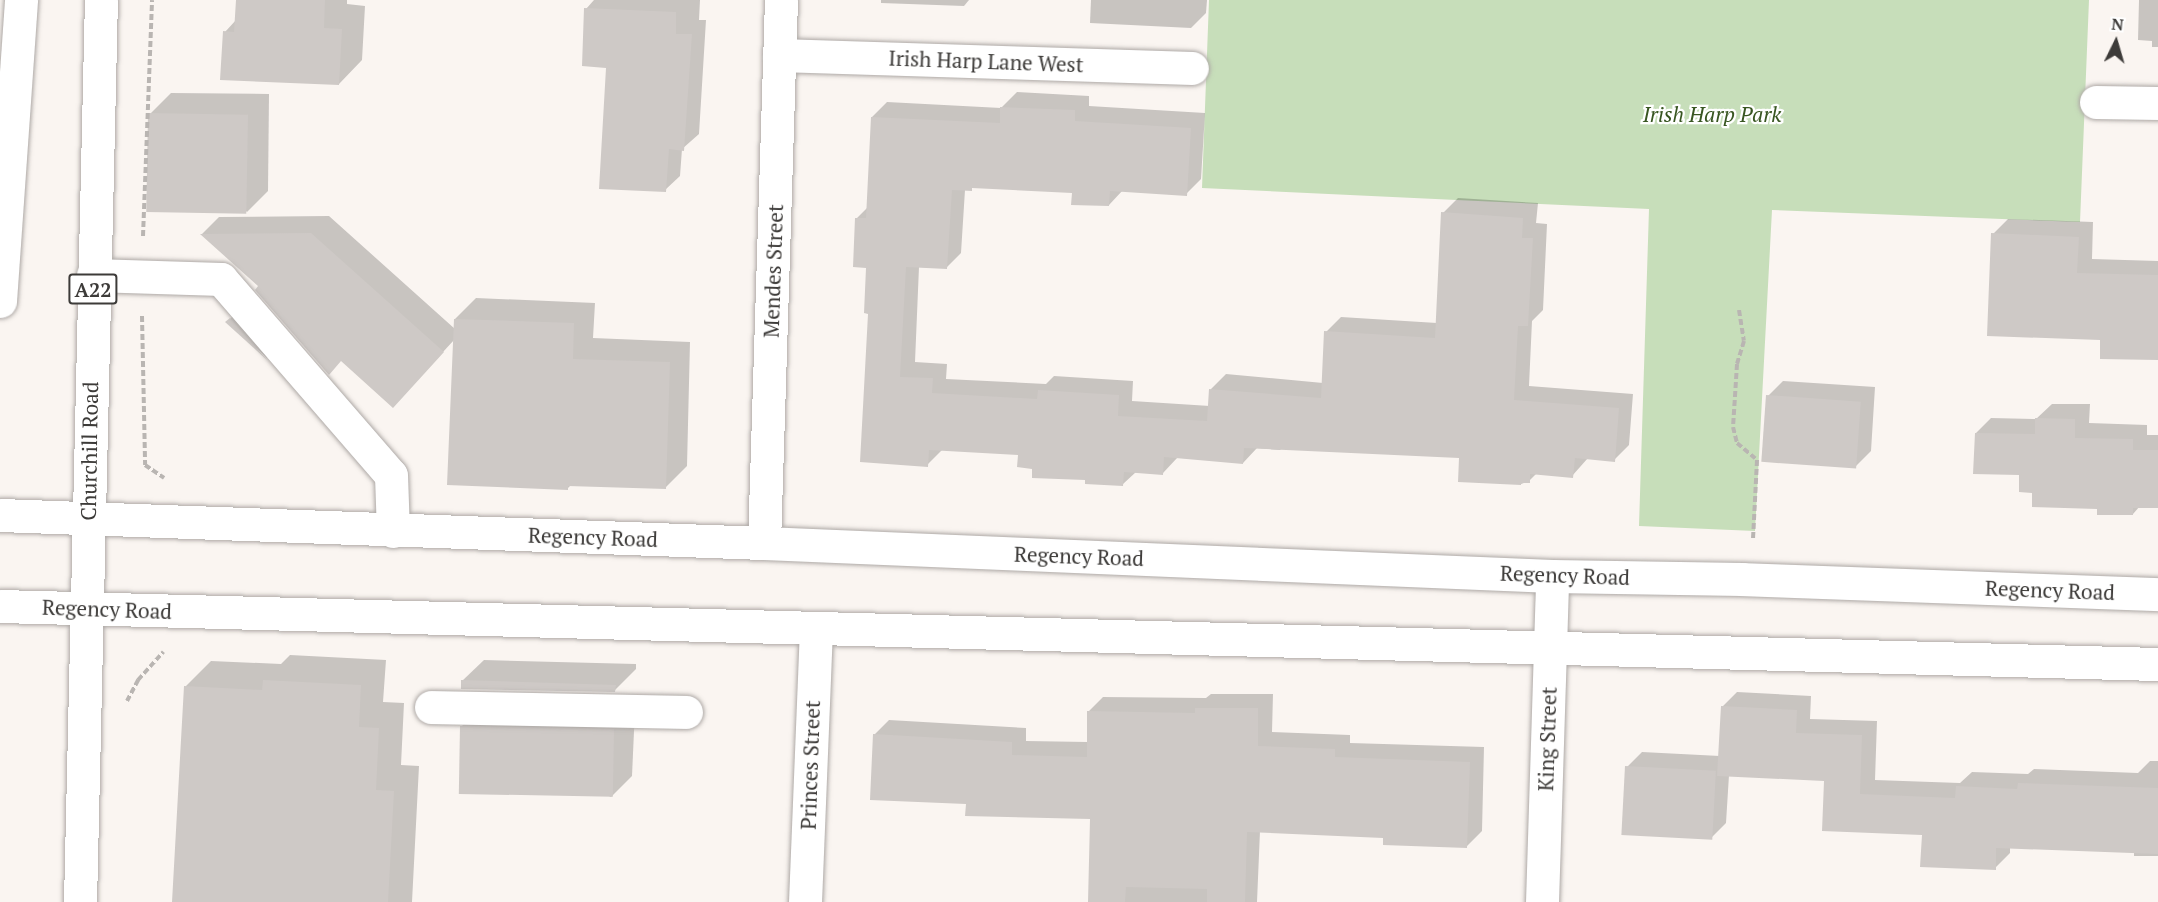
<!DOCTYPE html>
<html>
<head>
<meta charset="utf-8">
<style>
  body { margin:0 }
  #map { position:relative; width:2158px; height:902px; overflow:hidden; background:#faf5f1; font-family:"PT Serif",serif }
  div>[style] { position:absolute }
  .green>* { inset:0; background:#c7deba }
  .shadow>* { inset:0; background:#0003 }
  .building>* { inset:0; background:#cec9c6; transform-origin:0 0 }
  .path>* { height:4px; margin-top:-2px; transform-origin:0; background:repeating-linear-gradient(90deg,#b9b5b2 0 6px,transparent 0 9px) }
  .roads { filter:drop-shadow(0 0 2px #aea9a6) drop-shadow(0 0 2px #aea9a6) }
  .minor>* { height:33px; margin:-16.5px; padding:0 16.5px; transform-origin:16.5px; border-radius:16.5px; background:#fff }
  .major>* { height:33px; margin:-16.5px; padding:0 16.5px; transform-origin:16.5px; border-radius:16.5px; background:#fff }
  span { translate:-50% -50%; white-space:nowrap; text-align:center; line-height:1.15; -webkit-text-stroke:4.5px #fff; paint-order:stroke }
  .shield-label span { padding:2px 4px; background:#fff; border:2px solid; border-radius:4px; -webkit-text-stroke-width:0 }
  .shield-label { font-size:20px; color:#3d3b39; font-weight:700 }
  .street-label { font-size:21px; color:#3d3b39 }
  .park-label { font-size:21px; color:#385621; font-style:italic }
  .north { position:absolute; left:2086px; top:12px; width:60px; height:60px; -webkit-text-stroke:4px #fff; paint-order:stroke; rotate:5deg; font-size:16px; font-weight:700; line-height:24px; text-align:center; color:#3d3b39 }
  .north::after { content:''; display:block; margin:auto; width:21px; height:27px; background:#3d3b39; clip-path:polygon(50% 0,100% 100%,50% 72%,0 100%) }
</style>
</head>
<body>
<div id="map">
  <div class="green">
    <i style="clip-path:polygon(1209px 0,2089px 0,2080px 222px,1772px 210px,1755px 531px,1639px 526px,1649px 209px,1202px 188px)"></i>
  </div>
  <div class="shadow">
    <i style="clip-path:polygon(237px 0,347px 0,347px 4px,365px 6px,362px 60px,339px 84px,225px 32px,236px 20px)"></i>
    <i style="clip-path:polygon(594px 0,700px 0,699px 20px,706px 20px,699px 134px,682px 149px,680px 176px,665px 190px,608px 66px,586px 9px)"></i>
    <i style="clip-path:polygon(881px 0,969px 0,964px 6px,881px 3px)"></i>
    <i style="clip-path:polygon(1091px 0,1207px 0,1206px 13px,1191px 28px,1090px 23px)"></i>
    <i style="clip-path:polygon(2139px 0,2158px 0,2158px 47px,2152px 47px,2152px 41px,2138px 40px)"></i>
    <i style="clip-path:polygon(1017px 92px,1089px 96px,1089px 106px,1205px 113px,1201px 179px,1186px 194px,1123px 190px,1109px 205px,1073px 192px,975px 187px,965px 190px,961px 253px,946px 268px,919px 267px,915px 362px,947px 364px,946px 379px,1046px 384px,1054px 376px,1133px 381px,1132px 401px,1210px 406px,1211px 389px,1226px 374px,1323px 383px,1326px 332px,1341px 317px,1437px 323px,1443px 213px,1458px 198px,1538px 203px,1536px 223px,1547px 224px,1543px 310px,1532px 321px,1529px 386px,1633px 394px,1629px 445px,1614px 460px,1588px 458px,1572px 476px,1537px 473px,1529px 481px,1521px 484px,1460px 457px,1283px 447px,1280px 450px,1257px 448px,1243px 463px,1178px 457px,1163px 473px,1136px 472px,1123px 484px,1034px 467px,1019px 454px,943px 449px,927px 465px,870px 312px,868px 266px,857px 218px,868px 207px,872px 117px,887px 102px,1001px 108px)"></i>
    <i style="clip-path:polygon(171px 93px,269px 94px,268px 191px,247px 212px,150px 114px)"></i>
    <i style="clip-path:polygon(329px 216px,455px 329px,455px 319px,476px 298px,595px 303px,593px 338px,690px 342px,687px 466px,666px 487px,571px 485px,567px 489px,454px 340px,410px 388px,260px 286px,202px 234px,219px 217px)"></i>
    <i style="clip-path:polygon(2008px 219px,2093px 222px,2092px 259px,2158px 261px,2158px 359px,2101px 338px,1993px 234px)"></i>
    <i style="clip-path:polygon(238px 311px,273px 352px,267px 358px,227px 322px)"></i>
    <i style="clip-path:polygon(1783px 381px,1875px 387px,1871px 451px,1856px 466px,1768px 396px)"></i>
    <i style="clip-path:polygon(2052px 404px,2090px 404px,2089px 423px,2147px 425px,2147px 435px,2158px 435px,2158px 507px,2140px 506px,2133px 514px,2033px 491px,2021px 473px,1976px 433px,1991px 418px,2036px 419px)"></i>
    <i style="clip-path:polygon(290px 655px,386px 660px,383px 702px,404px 703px,401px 765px,419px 766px,412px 902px,174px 902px,186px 686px,211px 661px,281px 664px)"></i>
    <i style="clip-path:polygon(484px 660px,636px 664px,636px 669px,615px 690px,462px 681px)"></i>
    <i style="clip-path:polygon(1737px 692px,1811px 696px,1810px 719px,1877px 721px,1875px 780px,1960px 783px,1972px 772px,2028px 774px,2034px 769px,2138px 773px,2150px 761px,2158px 761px,2158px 856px,2134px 856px,2134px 852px,2010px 847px,2010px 853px,1995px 868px,1923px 834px,1825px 779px,1729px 775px,1726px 823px,1711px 838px,1627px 767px,1642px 752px,1720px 756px,1722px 707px)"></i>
    <i style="clip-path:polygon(1211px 694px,1273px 694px,1272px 732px,1350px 735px,1350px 743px,1484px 747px,1482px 831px,1467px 846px,1385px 836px,1260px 831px,1257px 902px,1092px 902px,1092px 818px,967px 802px,874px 735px,889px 720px,1026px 728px,1026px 741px,1088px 742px,1088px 712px,1103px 697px,1206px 698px)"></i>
    <i style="clip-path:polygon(482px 706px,635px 709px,632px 776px,611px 797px,461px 727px)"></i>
  </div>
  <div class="building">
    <i style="clip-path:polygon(236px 0,325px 0,324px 28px,342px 29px,339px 85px,220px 80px,223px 31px,234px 32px)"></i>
    <i style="clip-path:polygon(584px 8px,676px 12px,676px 34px,692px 34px,684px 151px,669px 149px,666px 192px,599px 189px,606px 68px,582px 66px)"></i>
    <i style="clip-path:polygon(1000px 107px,1075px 110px,1075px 121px,1191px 128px,1187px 196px,1110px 191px,1109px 206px,1071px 205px,1072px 193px,972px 188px,972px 191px,952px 190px,947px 269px,906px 267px,900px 377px,933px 378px,932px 393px,1037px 399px,1038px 390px,1119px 395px,1118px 416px,1207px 421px,1209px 389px,1321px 398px,1324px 331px,1435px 338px,1441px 212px,1523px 218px,1522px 238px,1533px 238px,1528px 326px,1518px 326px,1514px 400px,1619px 408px,1615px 462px,1575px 458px,1573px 478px,1530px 474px,1530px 483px,1521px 483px,1521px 485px,1458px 482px,1459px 458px,1244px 448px,1243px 464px,1164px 457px,1163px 475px,1124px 472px,1123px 486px,1085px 484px,1085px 480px,1032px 478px,1032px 469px,1017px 467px,1018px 455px,929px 450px,928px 467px,860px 462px,868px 314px,864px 313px,866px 268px,853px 267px,855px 218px,866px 218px,871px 117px,1000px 123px)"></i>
    <i style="left:148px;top:113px;width:100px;height:99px;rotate:1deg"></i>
    <i style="clip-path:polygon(311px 233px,444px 352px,393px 408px,341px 361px,329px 375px,255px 290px,258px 286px,200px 234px)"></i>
    <i style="clip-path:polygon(1991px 233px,2079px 237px,2077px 273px,2158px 275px,2158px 360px,2100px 359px,2100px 340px,1987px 336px)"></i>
    <i style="clip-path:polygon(230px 318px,267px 360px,225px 322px)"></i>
    <i style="clip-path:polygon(454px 319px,574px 323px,573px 359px,670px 362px,666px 489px,568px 486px,568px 490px,447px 485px)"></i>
    <i style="left:1766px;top:395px;width:95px;height:67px;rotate:4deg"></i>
    <i style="clip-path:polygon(2035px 418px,2075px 419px,2075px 438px,2133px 439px,2133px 450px,2158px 450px,2158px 508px,2133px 508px,2133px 515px,2097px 515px,2097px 509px,2032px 507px,2032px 493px,2019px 492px,2019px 475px,1973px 474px,1975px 433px,2035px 434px)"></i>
    <i style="clip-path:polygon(263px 680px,361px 685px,359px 727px,379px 728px,376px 790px,394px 791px,388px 902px,172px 902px,184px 686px,262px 690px)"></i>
    <i style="clip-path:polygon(461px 680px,616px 685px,615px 692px,461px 689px)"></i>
    <i style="clip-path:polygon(1721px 706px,1797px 710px,1796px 733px,1862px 735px,1860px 794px,1955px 798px,1956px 786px,2017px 789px,2018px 783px,2158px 788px,2158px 854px,1996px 848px,1996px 870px,1920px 867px,1922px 835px,1822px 831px,1824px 781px,1717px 776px)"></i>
    <i style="clip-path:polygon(1195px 708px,1258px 708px,1258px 746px,1335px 749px,1335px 757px,1470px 762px,1467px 848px,1383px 845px,1383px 838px,1247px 832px,1245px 902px,1207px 902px,1207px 889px,1126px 887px,1125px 902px,1088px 902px,1090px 819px,965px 816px,966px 804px,870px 800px,873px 734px,1012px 742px,1012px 755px,1087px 757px,1087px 711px,1195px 713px)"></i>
    <i style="left:460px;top:726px;width:154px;height:68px;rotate:1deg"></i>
    <i style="left:1625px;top:766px;width:91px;height:69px;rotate:3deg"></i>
  </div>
  <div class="path">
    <i style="left:143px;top:236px;width:236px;rotate:-87.8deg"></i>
    <i style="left:1739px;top:310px;width:31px;rotate:81deg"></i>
    <i style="left:1744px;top:341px;width:24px;rotate:107deg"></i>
    <i style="left:1737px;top:364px;width:63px;rotate:93.6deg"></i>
    <i style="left:1733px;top:427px;width:16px;rotate:76deg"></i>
    <i style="left:1737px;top:443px;width:26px;rotate:40deg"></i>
    <i style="left:1757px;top:460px;width:79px;rotate:92.9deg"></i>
    <i style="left:142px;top:316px;width:149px;rotate:88.8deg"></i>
    <i style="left:145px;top:465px;width:23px;rotate:34deg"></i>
    <i style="left:127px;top:701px;width:24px;rotate:-62deg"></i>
    <i style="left:138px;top:680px;width:38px;rotate:-48deg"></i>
  </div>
  <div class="roads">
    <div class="minor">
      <i style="left:779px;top:55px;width:413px;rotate:1.8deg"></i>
      <i style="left:2096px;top:102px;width:62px;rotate:0.9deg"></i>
      <i style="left:93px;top:275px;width:128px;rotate:1.8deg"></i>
      <i style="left:221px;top:279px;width:259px;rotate:49.1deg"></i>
      <i style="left:391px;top:475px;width:56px;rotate:88deg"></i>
      <i style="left:764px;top:543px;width:543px;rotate:-88.21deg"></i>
      <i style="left:431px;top:707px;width:255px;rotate:1.1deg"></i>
      <i style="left:805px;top:902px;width:273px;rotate:-87.7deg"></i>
      <i style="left:1542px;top:902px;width:326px;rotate:-88.2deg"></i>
    </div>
    <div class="major">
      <i style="left:0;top:301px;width:302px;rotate:-86deg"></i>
      <i style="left:0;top:515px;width:765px;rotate:2.1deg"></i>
      <i style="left:764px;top:543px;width:789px;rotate:2.4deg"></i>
      <i style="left:1552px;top:576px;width:190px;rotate:0.9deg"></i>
      <i style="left:1742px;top:579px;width:416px;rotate:2.1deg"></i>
      <i style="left:0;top:606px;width:2159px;rotate:1.54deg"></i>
      <i style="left:80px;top:902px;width:902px;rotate:-88.67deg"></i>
    </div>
  </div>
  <div class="shield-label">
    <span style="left:93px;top:289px">A22</span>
  </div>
  <div class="street-label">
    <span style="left:986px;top:61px;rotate:2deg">Irish Harp Lane West</span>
    <span style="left:773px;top:271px;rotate:-88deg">Mendes Street</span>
    <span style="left:89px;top:451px;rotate:-89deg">Churchill Road</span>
    <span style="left:593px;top:537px;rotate:2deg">Regency Road</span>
    <span style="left:1079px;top:556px;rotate:2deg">Regency Road</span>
    <span style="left:1565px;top:575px;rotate:2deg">Regency Road</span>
    <span style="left:2050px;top:590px;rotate:2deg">Regency Road</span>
    <span style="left:107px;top:609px;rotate:2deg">Regency Road</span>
    <span style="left:1547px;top:739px;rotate:-88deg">King Street</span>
    <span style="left:810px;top:765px;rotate:-88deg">Princes Street</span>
  </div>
  <div class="park-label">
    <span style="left:1712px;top:114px">Irish Harp Park</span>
  </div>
  <div class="north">N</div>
</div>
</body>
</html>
